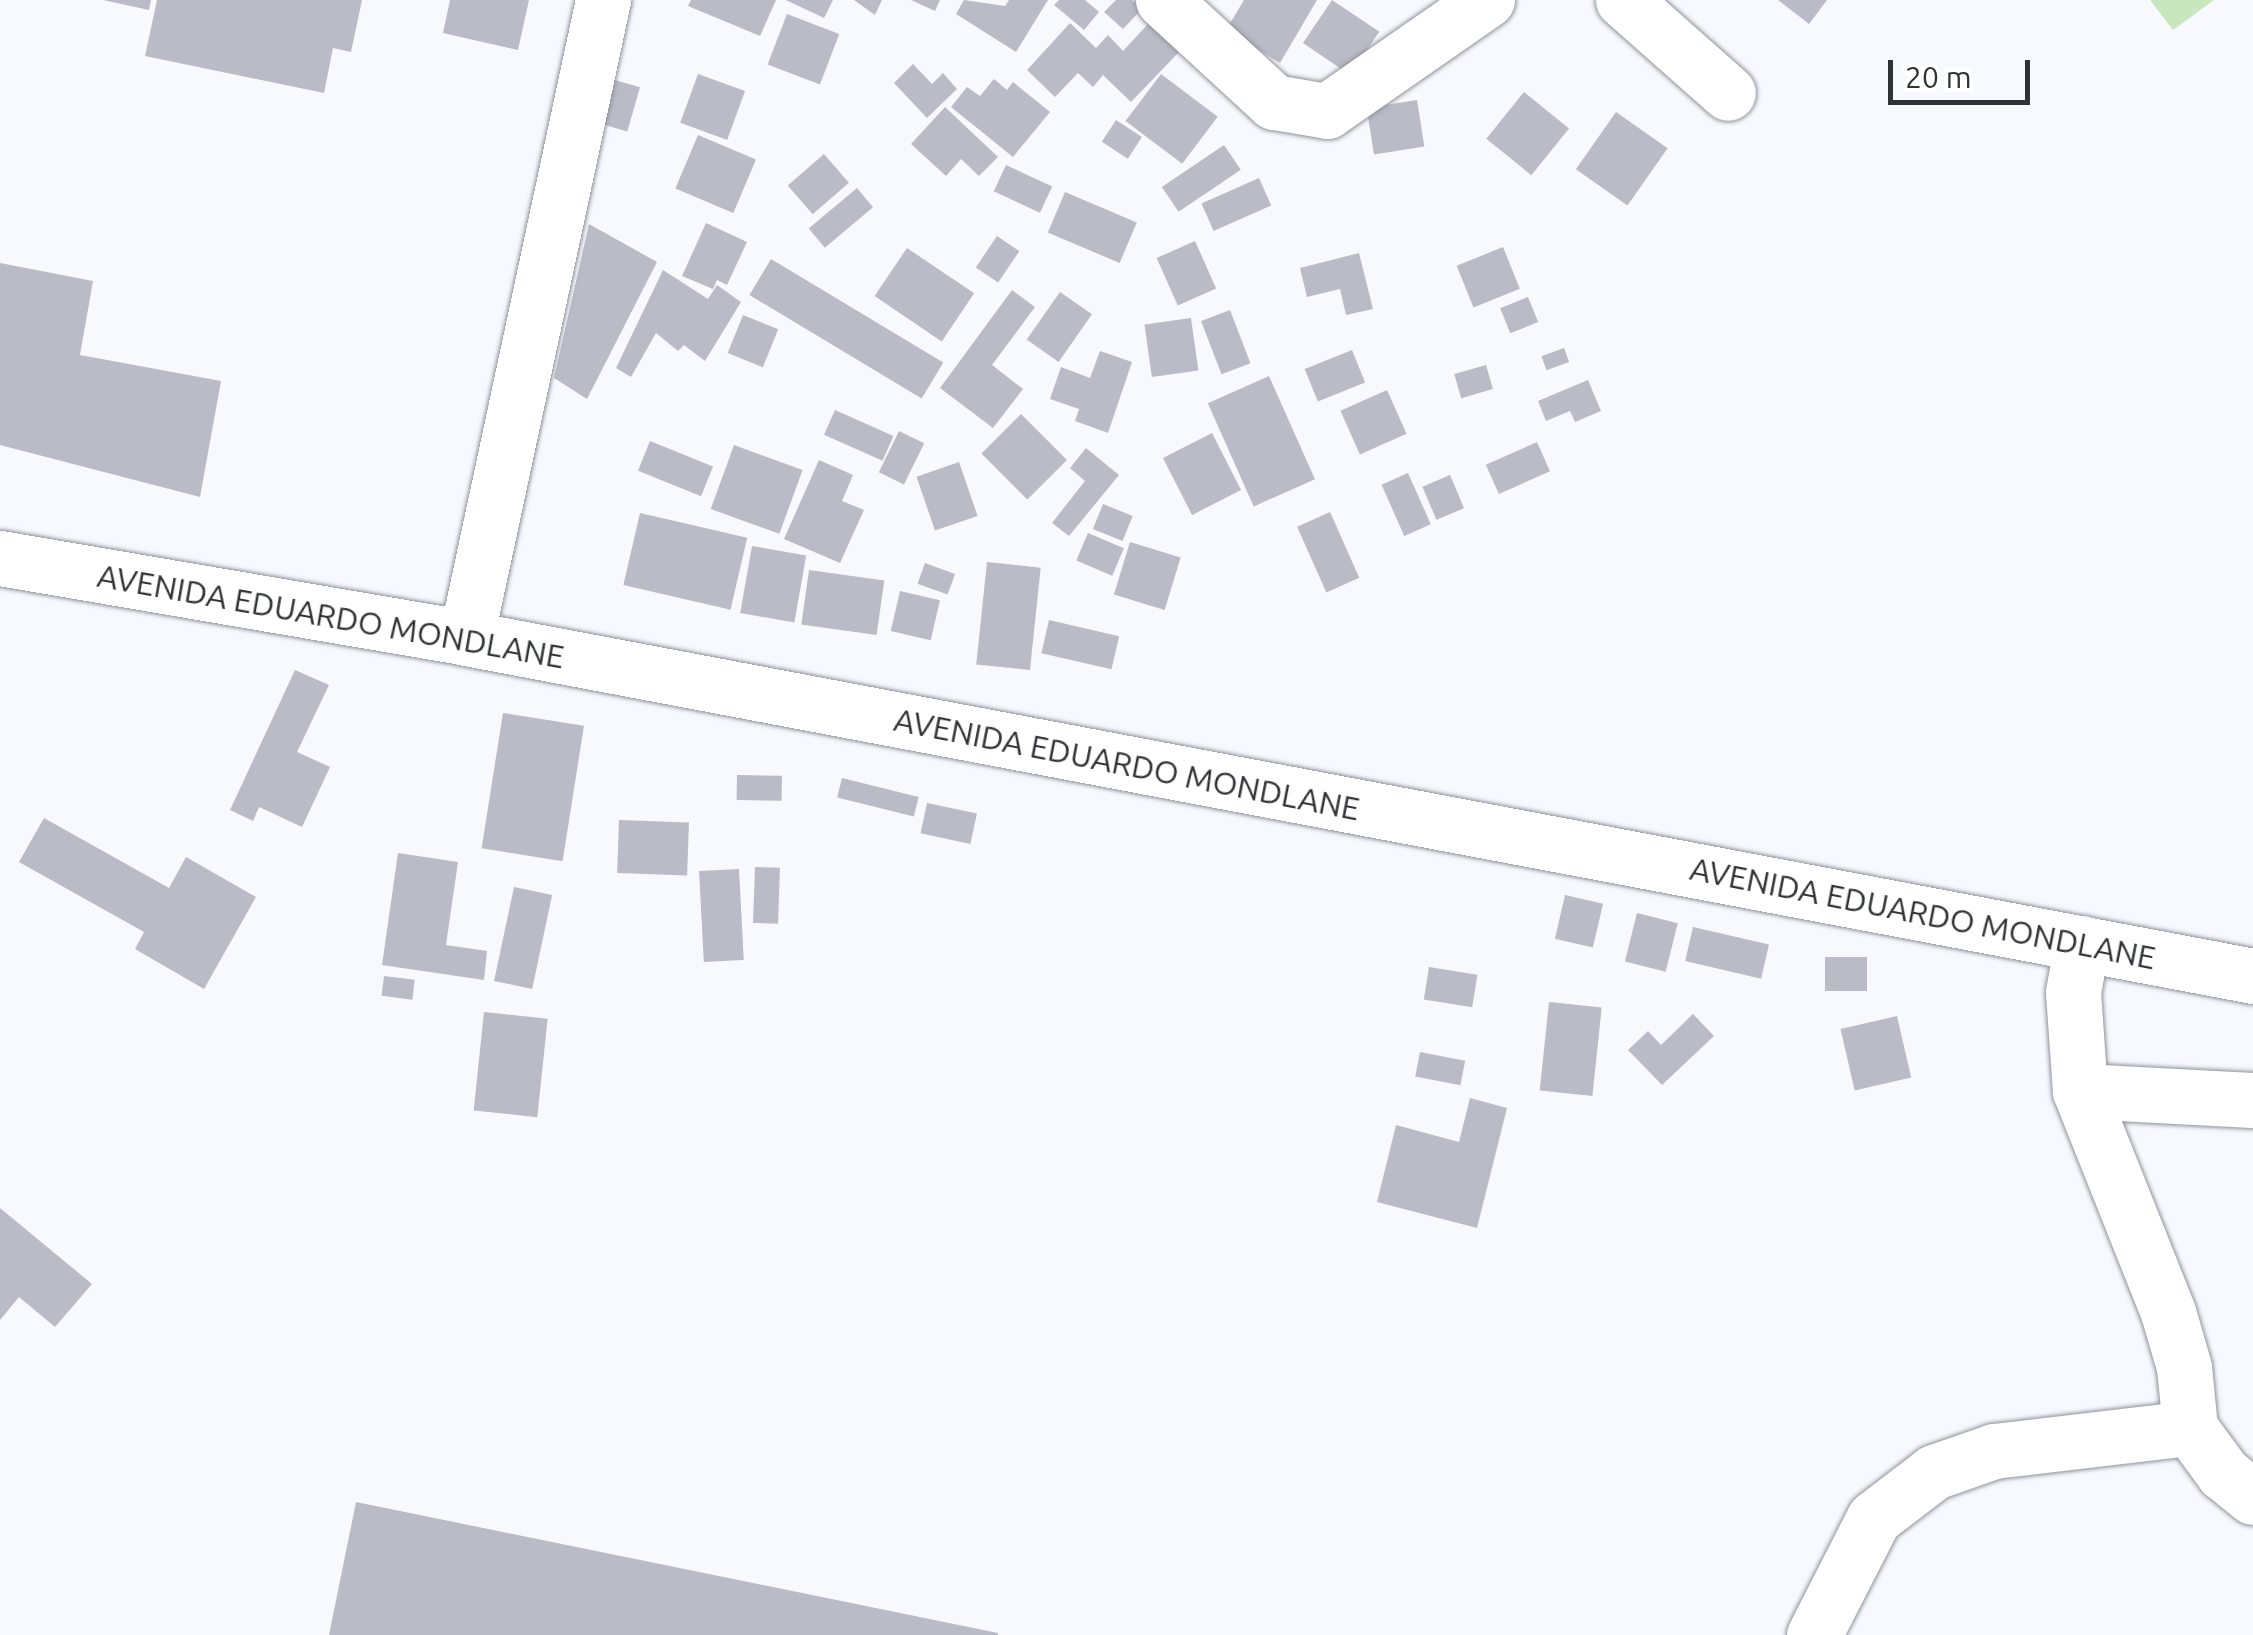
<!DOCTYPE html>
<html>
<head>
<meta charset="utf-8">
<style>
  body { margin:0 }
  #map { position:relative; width:2253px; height:1635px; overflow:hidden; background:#f8f9fe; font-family:Ubuntu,sans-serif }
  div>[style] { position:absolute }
  .green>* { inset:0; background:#c8e7be }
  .building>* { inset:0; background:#b9bcc6; transform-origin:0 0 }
  .roads { filter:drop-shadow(0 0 2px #8f929b) drop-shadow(0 0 2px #8f929b) }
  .minor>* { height:55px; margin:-27.5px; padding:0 27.5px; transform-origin:27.5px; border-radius:27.5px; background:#fff }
  .primary>* { height:55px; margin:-27.5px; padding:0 27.5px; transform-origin:27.5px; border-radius:27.5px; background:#fff }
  span { translate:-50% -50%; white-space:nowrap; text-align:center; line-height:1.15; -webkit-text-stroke:8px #fff; paint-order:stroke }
  .street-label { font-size:32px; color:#313236 }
  .scale { position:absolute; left:1888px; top:60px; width:142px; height:45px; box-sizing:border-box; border:5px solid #313236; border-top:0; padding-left:12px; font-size:30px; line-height:35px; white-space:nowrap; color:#313236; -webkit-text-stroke:8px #fff; paint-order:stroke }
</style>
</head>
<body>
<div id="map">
  <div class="green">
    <i style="clip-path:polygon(2150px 0,2214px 0,2173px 30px)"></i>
  </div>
  <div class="building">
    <i style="clip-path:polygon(103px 0,151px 0,149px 10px)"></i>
    <i style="clip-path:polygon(157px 0,362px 0,351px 52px,333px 48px,324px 93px,145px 56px)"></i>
    <i style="clip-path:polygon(450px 0,529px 0,518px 50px,443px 33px)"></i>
    <i style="clip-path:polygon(691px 0,776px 0,760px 36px,688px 6px)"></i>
    <i style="clip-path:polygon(786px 0,833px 0,824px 18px)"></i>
    <i style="clip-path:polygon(854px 0,882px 0,875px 15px)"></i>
    <i style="clip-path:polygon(911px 0,940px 0,935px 11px)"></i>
    <i style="clip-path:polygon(964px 0,1005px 6px,1009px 0,1048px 0,1016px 52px,956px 14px)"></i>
    <i style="clip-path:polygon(1059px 0,1085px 0,1099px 12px,1084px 30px,1054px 5px)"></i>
    <i style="clip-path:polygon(1116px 0,1132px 0,1142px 9px,1123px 29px,1104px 12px)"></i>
    <i style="clip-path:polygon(1244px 0,1317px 0,1280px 63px,1226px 30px)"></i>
    <i style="left:1332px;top:0;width:57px;height:52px;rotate:34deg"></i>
    <i style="clip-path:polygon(1778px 0,1827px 0,1809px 24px)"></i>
    <i style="left:787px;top:14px;width:56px;height:54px;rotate:21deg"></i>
    <i style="clip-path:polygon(1070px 23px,1096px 48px,1108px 35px,1123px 51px,1149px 23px,1179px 52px,1131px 102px,1103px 75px,1093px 87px,1078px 73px,1055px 97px,1027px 70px)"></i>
    <i style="clip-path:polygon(913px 64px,932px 84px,943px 73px,957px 89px,927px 118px,894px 83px)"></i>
    <i style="left:698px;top:74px;width:50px;height:52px;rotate:20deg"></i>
    <i style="left:1161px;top:74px;width:71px;height:59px;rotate:37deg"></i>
    <i style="clip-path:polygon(994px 79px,1007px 90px,1013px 82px,1050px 112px,1013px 157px,951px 107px,967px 87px,980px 96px)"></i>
    <i style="left:615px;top:80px;width:26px;height:46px;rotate:16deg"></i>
    <i style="left:1524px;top:92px;width:58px;height:60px;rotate:39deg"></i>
    <i style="left:1417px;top:100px;width:47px;height:51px;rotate:81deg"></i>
    <i style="clip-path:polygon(945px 107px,998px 157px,979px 176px,961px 159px,946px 176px,911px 144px)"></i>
    <i style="left:1616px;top:112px;width:63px;height:70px;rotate:35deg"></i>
    <i style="left:1116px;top:120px;width:31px;height:26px;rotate:33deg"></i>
    <i style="left:698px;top:135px;width:63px;height:58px;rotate:23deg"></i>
    <i style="left:1224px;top:145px;width:30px;height:75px;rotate:56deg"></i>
    <i style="left:824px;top:154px;width:38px;height:48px;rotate:49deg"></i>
    <i style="left:1006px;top:165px;width:51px;height:29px;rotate:25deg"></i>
    <i style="left:1259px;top:178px;width:30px;height:63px;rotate:66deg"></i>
    <i style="left:857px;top:188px;width:25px;height:63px;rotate:50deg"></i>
    <i style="left:1065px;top:192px;width:78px;height:44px;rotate:23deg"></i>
    <i style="clip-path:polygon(706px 223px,747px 242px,727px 285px,717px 280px,713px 289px,682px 276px)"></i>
    <i style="clip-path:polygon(589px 224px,657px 262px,587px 399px,554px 378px)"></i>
    <i style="left:997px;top:236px;width:27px;height:38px;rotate:34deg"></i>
    <i style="left:1195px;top:241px;width:52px;height:42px;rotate:66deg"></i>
    <i style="left:1503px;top:247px;width:45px;height:50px;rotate:68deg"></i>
    <i style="left:907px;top:248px;width:81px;height:58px;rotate:34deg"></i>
    <i style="clip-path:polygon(1359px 253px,1373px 309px,1346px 315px,1340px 289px,1307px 297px,1300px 268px)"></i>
    <i style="left:771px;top:259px;width:201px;height:42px;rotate:31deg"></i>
    <i style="clip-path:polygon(0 263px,93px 281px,80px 355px,221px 381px,200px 497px,0 445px)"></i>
    <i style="clip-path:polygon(663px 270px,708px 299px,717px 285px,741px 302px,705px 361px,684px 345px,678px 351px,656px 333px,631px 377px,616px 368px)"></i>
    <i style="clip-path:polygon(1012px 290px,1035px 307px,992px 365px,1023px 389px,993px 428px,940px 388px)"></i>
    <i style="left:1060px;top:292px;width:39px;height:58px;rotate:35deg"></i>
    <i style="left:1528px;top:297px;width:27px;height:30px;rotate:68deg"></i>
    <i style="left:1230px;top:310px;width:57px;height:31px;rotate:69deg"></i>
    <i style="left:743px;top:315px;width:38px;height:41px;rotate:22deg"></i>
    <i style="left:1191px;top:318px;width:53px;height:47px;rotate:82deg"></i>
    <i style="left:1564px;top:348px;width:15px;height:24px;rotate:70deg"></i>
    <i style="left:1352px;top:350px;width:35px;height:51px;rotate:68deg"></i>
    <i style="clip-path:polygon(1100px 351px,1132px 362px,1108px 433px,1075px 421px,1079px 409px,1050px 399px,1061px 367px,1090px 378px)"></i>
    <i style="left:1486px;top:365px;width:25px;height:33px;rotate:74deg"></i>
    <i style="left:1269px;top:376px;width:113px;height:67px;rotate:66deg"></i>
    <i style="clip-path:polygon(1588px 380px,1601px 411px,1575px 422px,1570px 411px,1546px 421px,1538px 401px)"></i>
    <i style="left:1387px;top:390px;width:48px;height:51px;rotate:66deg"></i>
    <i style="left:835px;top:410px;width:64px;height:27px;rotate:24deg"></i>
    <i style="left:1021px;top:414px;width:65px;height:56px;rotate:45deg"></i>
    <i style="left:899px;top:431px;width:28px;height:46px;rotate:26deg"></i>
    <i style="left:1212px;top:433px;width:64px;height:55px;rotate:63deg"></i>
    <i style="left:650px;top:441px;width:68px;height:32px;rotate:22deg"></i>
    <i style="left:1537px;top:442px;width:32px;height:56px;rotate:66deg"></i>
    <i style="left:734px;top:445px;width:73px;height:68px;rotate:20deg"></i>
    <i style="clip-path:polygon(1086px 448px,1119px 475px,1069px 536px,1052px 523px,1085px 481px,1070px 468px)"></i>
    <i style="clip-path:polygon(819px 460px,853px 475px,842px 501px,864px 510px,840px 563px,784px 539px)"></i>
    <i style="left:959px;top:462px;width:57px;height:45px;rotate:71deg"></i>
    <i style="left:1408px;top:473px;width:56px;height:29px;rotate:66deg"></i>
    <i style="left:1450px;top:475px;width:36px;height:30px;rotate:67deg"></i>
    <i style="left:1103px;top:504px;width:32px;height:27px;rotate:22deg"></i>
    <i style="left:1330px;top:512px;width:72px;height:36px;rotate:66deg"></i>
    <i style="left:640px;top:513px;width:110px;height:74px;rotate:13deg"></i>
    <i style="left:1088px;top:533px;width:39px;height:30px;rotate:23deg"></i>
    <i style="left:1130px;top:542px;width:53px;height:55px;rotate:17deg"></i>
    <i style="left:752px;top:546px;width:55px;height:68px;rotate:10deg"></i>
    <i style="left:987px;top:562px;width:54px;height:103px;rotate:6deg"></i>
    <i style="left:925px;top:563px;width:32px;height:22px;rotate:20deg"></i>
    <i style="left:809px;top:570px;width:76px;height:55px;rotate:8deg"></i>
    <i style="left:900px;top:591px;width:41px;height:41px;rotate:13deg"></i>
    <i style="left:1049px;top:620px;width:72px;height:34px;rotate:13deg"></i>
    <i style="clip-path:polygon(295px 670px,329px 685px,297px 752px,330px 767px,302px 827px,259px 807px,253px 821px,230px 810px)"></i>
    <i style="left:503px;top:713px;width:82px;height:137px;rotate:9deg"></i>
    <i style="left:737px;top:775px;width:45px;height:25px;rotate:1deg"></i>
    <i style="left:842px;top:778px;width:79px;height:20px;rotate:14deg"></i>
    <i style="left:927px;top:803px;width:51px;height:31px;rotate:12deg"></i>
    <i style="clip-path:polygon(44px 818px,169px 888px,186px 857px,256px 897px,204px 989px,135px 949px,144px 932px,19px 862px)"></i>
    <i style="left:619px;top:820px;width:70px;height:53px;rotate:2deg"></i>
    <i style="clip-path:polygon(398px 853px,458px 862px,446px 945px,487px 951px,484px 980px,382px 965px)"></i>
    <i style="left:755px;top:867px;width:25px;height:56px;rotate:2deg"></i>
    <i style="left:739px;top:869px;width:91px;height:40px;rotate:87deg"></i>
    <i style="left:514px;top:887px;width:39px;height:96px;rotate:12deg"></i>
    <i style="left:1565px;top:895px;width:39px;height:45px;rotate:13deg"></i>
    <i style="left:1637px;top:913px;width:42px;height:50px;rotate:14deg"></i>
    <i style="left:1693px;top:927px;width:78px;height:35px;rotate:13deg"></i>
    <i style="left:1825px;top:957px;width:42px;height:34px"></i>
    <i style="left:1429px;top:967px;width:49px;height:33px;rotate:9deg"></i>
    <i style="left:384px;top:976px;width:31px;height:20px;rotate:7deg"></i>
    <i style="left:1549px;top:1002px;width:53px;height:89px;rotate:6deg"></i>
    <i style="left:484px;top:1012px;width:64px;height:99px;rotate:6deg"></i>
    <i style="clip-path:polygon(1693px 1014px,1714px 1036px,1662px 1085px,1628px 1050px,1648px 1031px,1661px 1045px)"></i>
    <i style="left:1897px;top:1016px;width:63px;height:58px;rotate:77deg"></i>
    <i style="left:1420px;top:1052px;width:46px;height:25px;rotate:11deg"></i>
    <i style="clip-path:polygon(1470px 1098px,1507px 1108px,1477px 1228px,1377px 1202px,1396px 1125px,1459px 1142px)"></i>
    <i style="clip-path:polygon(0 1208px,92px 1284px,55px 1327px,19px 1297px,0 1320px)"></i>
    <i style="clip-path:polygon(356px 1502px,998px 1633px,998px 1635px,329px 1635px)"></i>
  </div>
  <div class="roads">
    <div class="minor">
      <i style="left:1163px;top:0;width:151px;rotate:42.6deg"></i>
      <i style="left:1274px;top:102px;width:54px;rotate:9.6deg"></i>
      <i style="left:1327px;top:111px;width:195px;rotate:-34.8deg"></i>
      <i style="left:1623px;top:0;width:140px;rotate:41.5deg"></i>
      <i style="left:466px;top:638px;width:653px;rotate:-77.88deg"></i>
      <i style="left:2082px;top:943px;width:50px;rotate:100.4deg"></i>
      <i style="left:2073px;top:992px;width:99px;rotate:86deg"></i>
      <i style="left:2080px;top:1091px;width:238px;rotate:68.3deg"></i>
      <i style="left:2168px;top:1312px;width:57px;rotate:73.8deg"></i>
      <i style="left:2184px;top:1367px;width:61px;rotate:84.4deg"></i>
      <i style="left:2190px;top:1428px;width:56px;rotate:53.7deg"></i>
      <i style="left:2223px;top:1473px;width:38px;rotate:39deg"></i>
      <i style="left:2080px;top:1091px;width:173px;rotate:3deg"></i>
      <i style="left:1814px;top:1635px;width:131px;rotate:-62.9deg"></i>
      <i style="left:1874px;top:1518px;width:76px;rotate:-37.5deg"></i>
      <i style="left:1934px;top:1472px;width:64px;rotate:-19.3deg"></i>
      <i style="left:1994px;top:1451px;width:197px;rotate:-6.7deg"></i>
    </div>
    <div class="primary">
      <i style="left:0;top:558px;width:473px;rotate:9.7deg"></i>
      <i style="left:466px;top:638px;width:1819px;rotate:10.71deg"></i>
    </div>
  </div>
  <div class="street-label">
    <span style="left:331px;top:616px;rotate:10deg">AVENIDA EDUARDO MONDLANE</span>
    <span style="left:1127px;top:764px;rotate:11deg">AVENIDA EDUARDO MONDLANE</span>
    <span style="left:1923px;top:913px;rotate:11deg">AVENIDA EDUARDO MONDLANE</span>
  </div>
  <div class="scale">20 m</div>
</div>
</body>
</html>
